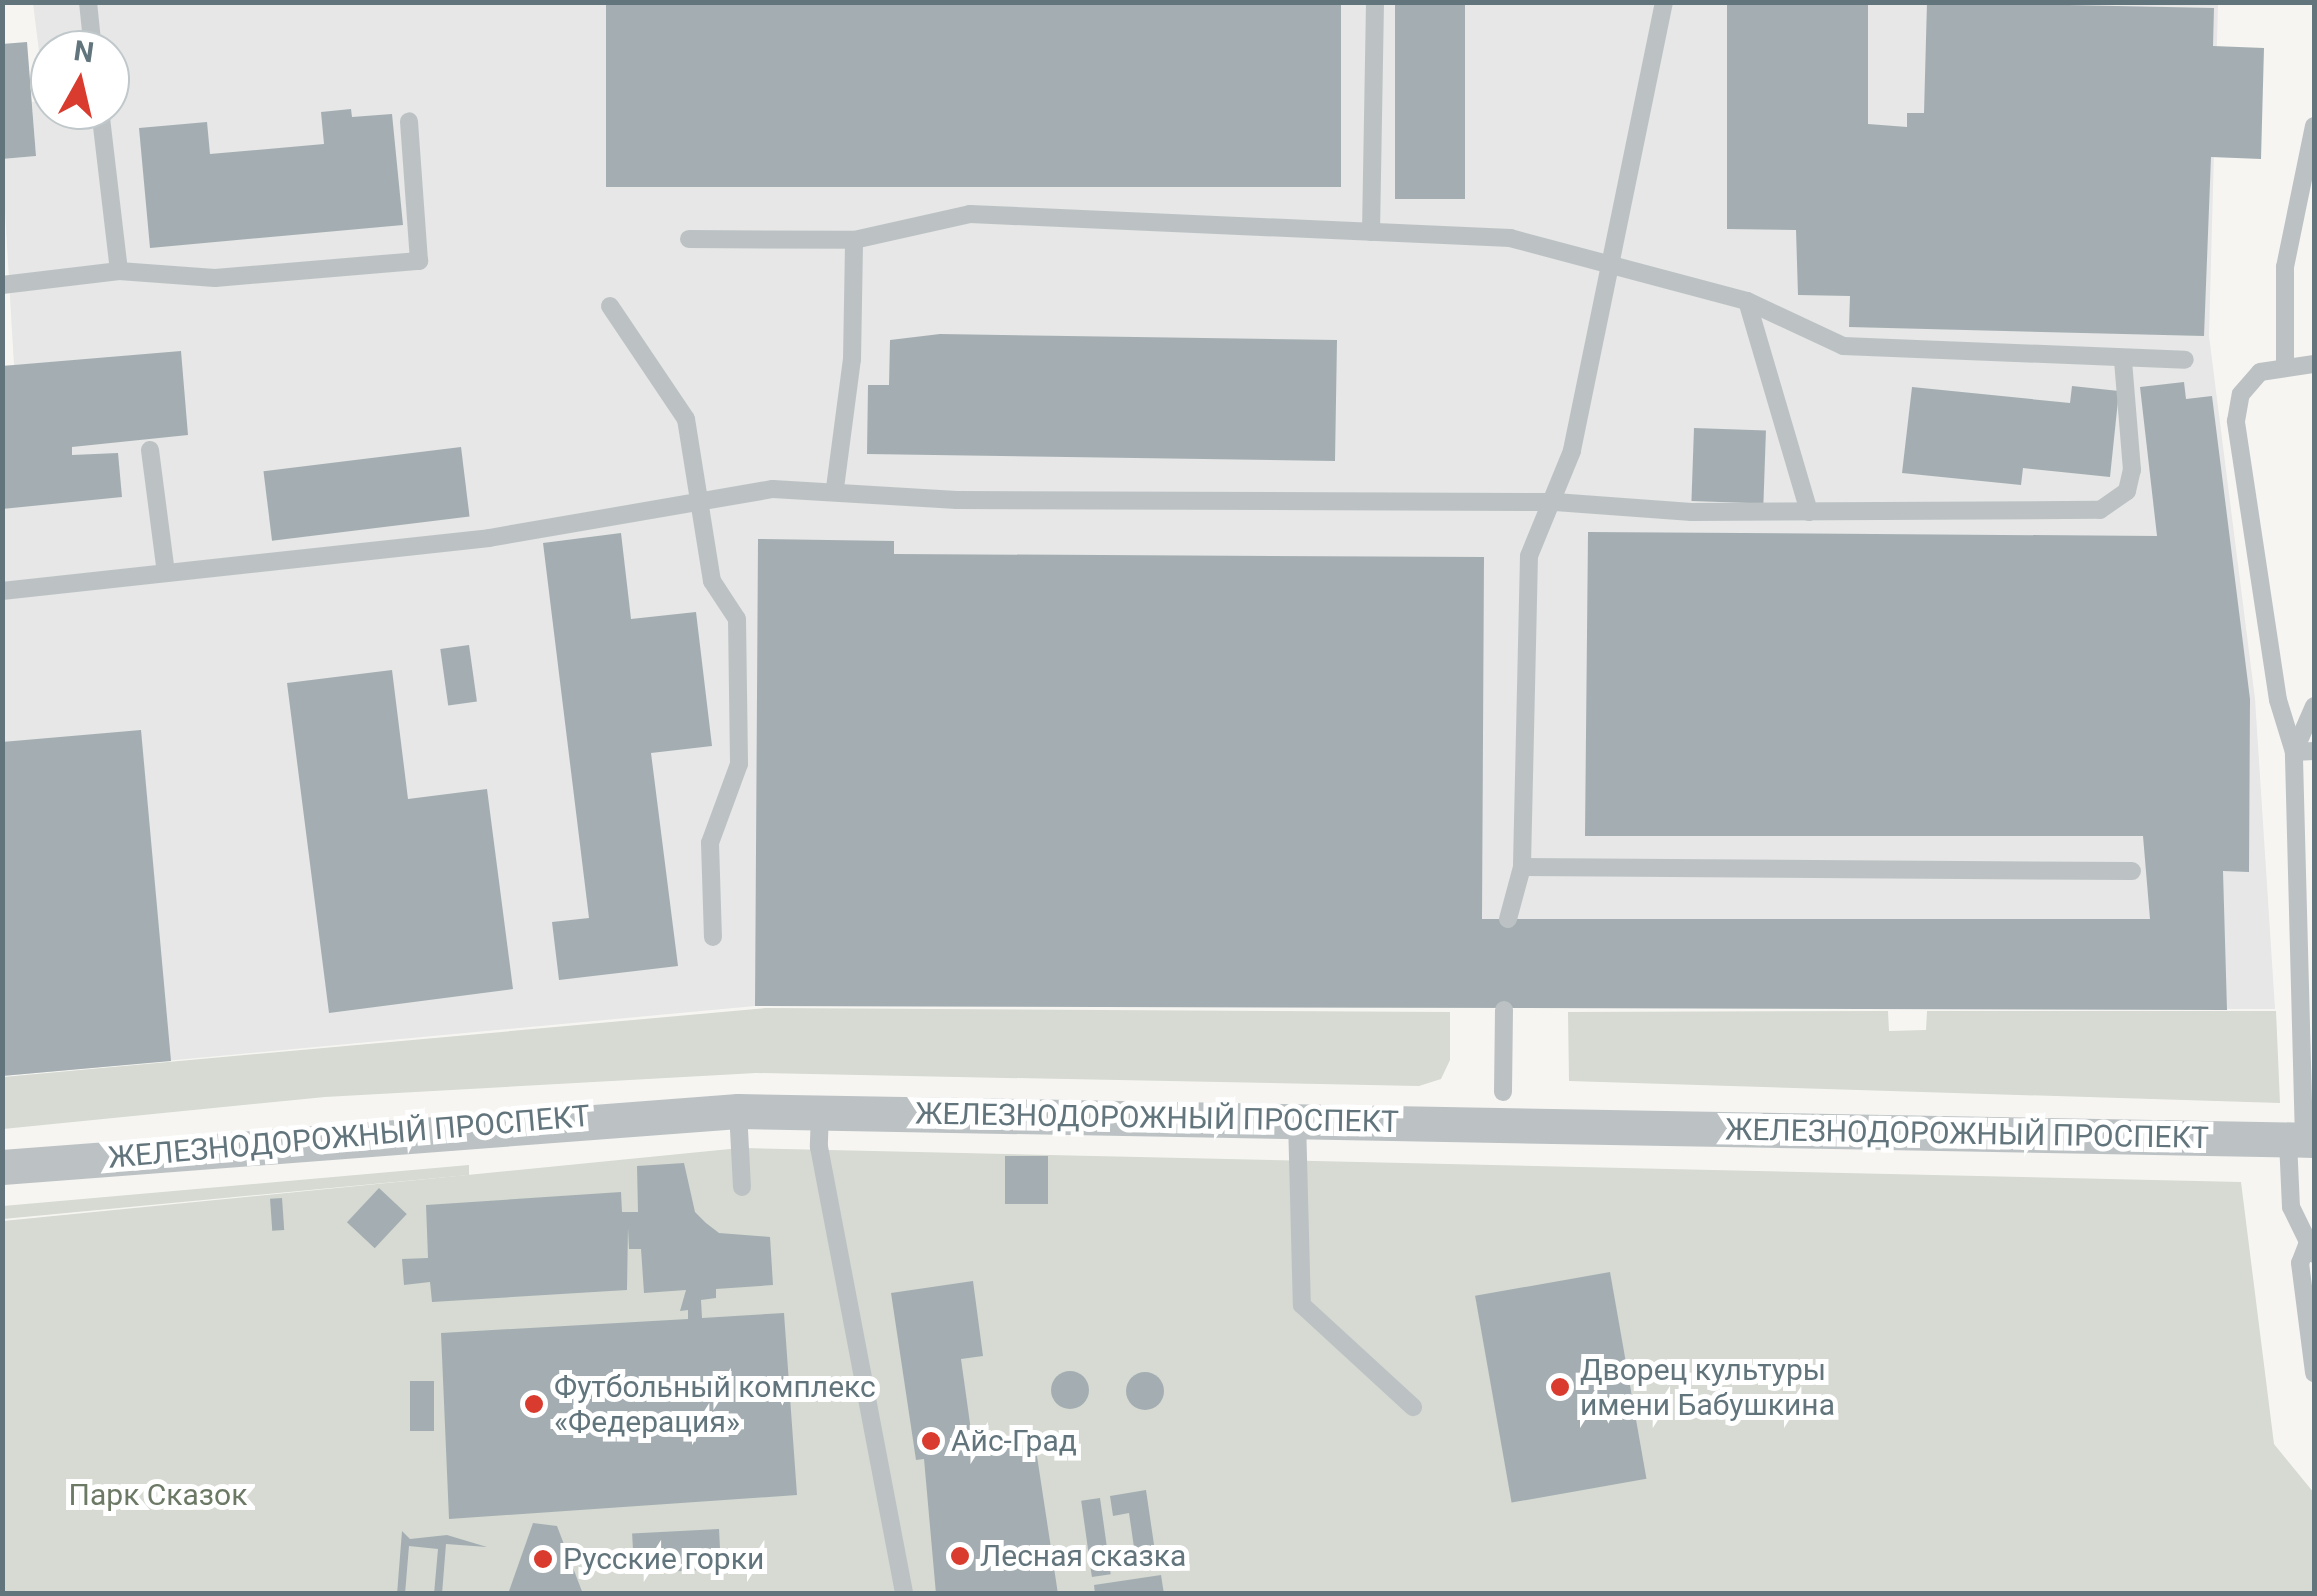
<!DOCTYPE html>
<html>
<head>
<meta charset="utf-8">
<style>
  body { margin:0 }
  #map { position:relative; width:2317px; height:1596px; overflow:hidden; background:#f6f5f2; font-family:Roboto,sans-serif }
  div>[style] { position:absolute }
  .built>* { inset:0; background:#e6e7e6 }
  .green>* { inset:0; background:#d6dad2 }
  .building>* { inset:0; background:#a4aeb2; transform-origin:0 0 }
  .round { border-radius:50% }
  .service>* { height:18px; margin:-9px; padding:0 9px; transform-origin:9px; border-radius:9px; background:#bcc2c4 }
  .minor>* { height:35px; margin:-17.5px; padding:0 17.5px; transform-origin:17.5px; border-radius:17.5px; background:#bcc2c4 }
  .dots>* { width:28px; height:28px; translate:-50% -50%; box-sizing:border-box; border:5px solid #fff; border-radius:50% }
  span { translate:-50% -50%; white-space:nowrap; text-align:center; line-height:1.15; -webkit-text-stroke:10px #fff; paint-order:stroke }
  .street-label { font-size:30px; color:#62757c }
  .poi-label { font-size:30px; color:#62757c }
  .left { translate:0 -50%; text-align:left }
  .park-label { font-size:30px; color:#6c7965 }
  .frame { position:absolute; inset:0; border:5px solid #62757c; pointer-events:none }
  .north { position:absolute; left:30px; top:30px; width:100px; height:100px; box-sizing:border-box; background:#fff; border:2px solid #c0c8cb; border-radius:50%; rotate:8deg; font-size:28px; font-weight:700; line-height:40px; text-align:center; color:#62757c }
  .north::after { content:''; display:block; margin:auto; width:35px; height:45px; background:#d93c2f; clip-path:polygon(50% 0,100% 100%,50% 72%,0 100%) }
</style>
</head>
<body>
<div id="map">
  <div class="built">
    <i style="clip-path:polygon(evenodd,33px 3px,2218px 3px,2209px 336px,2255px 699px,2275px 1009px,755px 1006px,3px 1076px,2px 366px,14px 365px,2px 159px,36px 156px,32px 102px,45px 100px,33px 3px,50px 50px,110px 50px,110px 110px,50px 110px,50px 50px)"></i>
  </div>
  <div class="green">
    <i style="clip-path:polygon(766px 1008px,1450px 1012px,1450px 1060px,1441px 1079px,1419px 1086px,756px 1073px,325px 1097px,3px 1129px,3px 1077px)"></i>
    <i style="clip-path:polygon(1888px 1011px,1889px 1031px,1926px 1030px,1927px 1011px,2276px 1011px,2280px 1103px,1569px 1081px,1568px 1012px)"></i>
    <i style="clip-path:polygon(740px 1148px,2241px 1182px,2274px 1444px,2314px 1493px,2314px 1594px,3px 1593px,3px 1221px)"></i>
    <i style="clip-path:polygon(469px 1165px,469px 1175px,3px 1219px,3px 1206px)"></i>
  </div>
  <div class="building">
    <i style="left:606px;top:2px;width:735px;height:185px"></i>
    <i style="left:1395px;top:2px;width:70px;height:197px"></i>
    <i style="clip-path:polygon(1727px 2px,1868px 2px,1868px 124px,1907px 127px,1907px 113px,1924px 113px,1927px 2px,2214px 8px,2213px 46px,2264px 48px,2261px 159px,2211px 157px,2204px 336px,1849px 327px,1850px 296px,1798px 295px,1796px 230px,1727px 229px)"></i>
    <i style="clip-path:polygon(27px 42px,36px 156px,2px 159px,2px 44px)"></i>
    <i style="clip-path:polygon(351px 109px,352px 117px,392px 114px,403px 225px,150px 248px,139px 128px,207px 122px,210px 154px,324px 144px,321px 112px)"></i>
    <i style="clip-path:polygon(940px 334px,1337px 340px,1335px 461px,867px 454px,868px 385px,889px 385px,890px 340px)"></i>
    <i style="clip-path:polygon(181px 351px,188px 435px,72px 447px,72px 455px,118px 453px,122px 497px,2px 509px,2px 366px)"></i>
    <i style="clip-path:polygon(2184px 382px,2186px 399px,2212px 396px,2250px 699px,2249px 872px,2223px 871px,2227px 1010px,755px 1006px,758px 539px,894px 541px,894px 554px,1484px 557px,1482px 919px,2150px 919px,2143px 836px,1585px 836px,1588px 532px,2157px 536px,2140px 387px)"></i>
    <i style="clip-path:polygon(2072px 386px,2119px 391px,2110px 477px,2023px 468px,2021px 485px,1902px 473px,1912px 387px,2070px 403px)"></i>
    <i style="left:1694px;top:428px;width:72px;height:73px;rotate:2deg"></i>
    <i style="left:461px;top:447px;width:70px;height:199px;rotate:83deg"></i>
    <i style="clip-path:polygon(621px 533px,631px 619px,696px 612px,712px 746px,651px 753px,678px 966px,559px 980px,552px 922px,589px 918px,543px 543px)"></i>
    <i style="left:469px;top:645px;width:57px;height:29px;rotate:82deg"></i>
    <i style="clip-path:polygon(392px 670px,408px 799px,487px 789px,513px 989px,329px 1013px,287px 683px)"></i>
    <i style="clip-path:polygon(141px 730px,171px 1061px,2px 1076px,2px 742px)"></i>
    <i style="left:1005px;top:1156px;width:43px;height:48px"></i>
    <i style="clip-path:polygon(684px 1163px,695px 1212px,706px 1223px,719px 1233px,770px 1237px,773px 1285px,716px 1289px,716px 1298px,701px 1300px,702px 1318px,784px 1313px,797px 1495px,449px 1519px,441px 1333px,688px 1319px,688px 1310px,680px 1311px,686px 1290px,644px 1293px,641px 1249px,629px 1249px,628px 1228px,627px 1290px,432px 1302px,430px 1282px,404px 1285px,402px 1259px,428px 1258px,426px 1205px,621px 1192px,622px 1212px,638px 1212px,637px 1166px)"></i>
    <i style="left:379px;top:1188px;width:38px;height:47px;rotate:43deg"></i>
    <i style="left:282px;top:1198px;width:32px;height:12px;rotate:86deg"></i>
    <i style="left:1610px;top:1272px;width:210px;height:137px;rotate:80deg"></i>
    <i style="clip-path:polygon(973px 1281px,983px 1356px,961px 1359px,974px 1452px,1035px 1443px,1058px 1594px,936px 1594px,924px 1459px,916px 1460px,891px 1293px)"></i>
    <i class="round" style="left:1051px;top:1371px;width:38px;height:38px"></i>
    <i class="round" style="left:1126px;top:1372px;width:38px;height:38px"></i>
    <i style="left:410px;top:1381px;width:24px;height:50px"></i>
    <i style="clip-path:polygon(1146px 1490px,1157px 1565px,1137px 1568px,1129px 1513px,1113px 1516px,1110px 1496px)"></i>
    <i style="left:1100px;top:1498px;width:77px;height:19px;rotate:82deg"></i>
    <i style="clip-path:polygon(533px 1523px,557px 1526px,583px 1594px,508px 1594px)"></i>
    <i style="left:719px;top:1529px;width:40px;height:87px;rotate:87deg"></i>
    <i style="clip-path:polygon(402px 1531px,410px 1539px,447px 1535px,487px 1547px,446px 1544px,442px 1594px,434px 1594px,438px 1549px,409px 1546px,405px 1594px,397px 1594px)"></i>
    <i style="clip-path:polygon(1161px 1575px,1164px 1594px,1095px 1594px,1094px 1585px)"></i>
  </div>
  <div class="service">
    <i style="left:88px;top:2px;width:48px;rotate:84.1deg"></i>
    <i style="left:1664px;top:2px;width:458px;rotate:101.6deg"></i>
    <i style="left:1572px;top:451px;width:113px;rotate:112.3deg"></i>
    <i style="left:1529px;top:556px;width:311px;rotate:91.3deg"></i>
    <i style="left:1522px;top:867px;width:610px;rotate:0.38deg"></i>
    <i style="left:1371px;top:232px;width:230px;rotate:-89deg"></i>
    <i style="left:689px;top:239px;width:165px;rotate:0.3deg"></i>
    <i style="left:854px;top:240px;width:119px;rotate:-12.6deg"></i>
    <i style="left:970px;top:214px;width:541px;rotate:2.54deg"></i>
    <i style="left:1510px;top:238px;width:245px;rotate:14.9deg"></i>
    <i style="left:1747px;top:301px;width:106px;rotate:25.1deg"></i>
    <i style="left:1843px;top:346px;width:342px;rotate:2.3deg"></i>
    <i style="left:119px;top:271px;width:96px;rotate:4.2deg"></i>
    <i style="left:215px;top:278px;width:205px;rotate:-4.8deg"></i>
    <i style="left:419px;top:261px;width:140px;rotate:-94.1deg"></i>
    <i style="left:2px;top:285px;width:118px;rotate:-6.8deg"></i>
    <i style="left:119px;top:271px;width:162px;rotate:-96.7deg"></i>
    <i style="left:1747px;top:301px;width:220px;rotate:73.6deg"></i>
    <i style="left:610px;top:306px;width:136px;rotate:56.1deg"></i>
    <i style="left:686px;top:419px;width:164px;rotate:80.9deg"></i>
    <i style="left:712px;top:581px;width:45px;rotate:56.7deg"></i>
    <i style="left:737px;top:619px;width:145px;rotate:89.2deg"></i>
    <i style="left:739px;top:764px;width:84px;rotate:110.2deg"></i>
    <i style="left:710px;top:843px;width:94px;rotate:88.2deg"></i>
    <i style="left:2285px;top:363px;width:96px;rotate:-90deg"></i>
    <i style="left:2285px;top:267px;width:144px;rotate:-78.4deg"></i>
    <i style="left:150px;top:450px;width:124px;rotate:82.6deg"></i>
    <i style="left:835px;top:488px;width:130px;rotate:-82.5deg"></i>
    <i style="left:852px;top:359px;width:119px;rotate:-89deg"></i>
    <i style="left:2px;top:591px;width:490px;rotate:-6.2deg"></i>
    <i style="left:489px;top:538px;width:288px;rotate:-9.8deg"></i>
    <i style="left:773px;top:489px;width:184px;rotate:3.4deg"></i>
    <i style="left:957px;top:500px;width:598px;rotate:0.19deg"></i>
    <i style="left:1555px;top:502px;width:137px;rotate:4.2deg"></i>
    <i style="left:1692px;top:512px;width:408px;rotate:-0.3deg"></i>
    <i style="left:2100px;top:510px;width:33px;rotate:-35deg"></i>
    <i style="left:2127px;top:491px;width:22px;rotate:-77deg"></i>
    <i style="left:2132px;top:470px;width:109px;rotate:-94.7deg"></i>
    <i style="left:2314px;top:706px;width:50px;rotate:113.5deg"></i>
    <i style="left:2294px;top:752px;width:20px;rotate:-3deg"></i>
    <i style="left:1508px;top:919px;width:54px;rotate:-74.9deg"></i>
    <i style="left:1503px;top:1092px;width:82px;rotate:-89.3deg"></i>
    <i style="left:738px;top:1111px;width:76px;rotate:87deg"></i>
    <i style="left:820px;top:1112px;width:35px;rotate:92deg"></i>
    <i style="left:819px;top:1147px;width:455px;rotate:79.2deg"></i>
    <i style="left:1297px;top:1120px;width:185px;rotate:88.5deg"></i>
    <i style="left:1302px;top:1305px;width:151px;rotate:42.6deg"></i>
    <i style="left:2304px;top:1140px;width:388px;rotate:-91.5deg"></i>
    <i style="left:2294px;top:752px;width:54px;rotate:-107.1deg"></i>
    <i style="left:2278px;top:700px;width:282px;rotate:-98.6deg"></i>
    <i style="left:2236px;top:421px;width:27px;rotate:-80deg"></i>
    <i style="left:2241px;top:394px;width:29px;rotate:-49deg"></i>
    <i style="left:2260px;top:372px;width:55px;rotate:-8.4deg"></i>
    <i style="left:2288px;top:1141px;width:66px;rotate:87.4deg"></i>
    <i style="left:2291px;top:1207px;width:52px;rotate:63.9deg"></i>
    <i style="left:2307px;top:1245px;width:19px;rotate:111deg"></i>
    <i style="left:2300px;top:1263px;width:111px;rotate:82.7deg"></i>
  </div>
  <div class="minor">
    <i style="left:2px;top:1167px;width:738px;rotate:-4.35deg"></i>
    <i style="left:738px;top:1111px;width:1576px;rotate:1.05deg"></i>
  </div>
  <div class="dots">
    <i style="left:1560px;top:1387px;background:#d93c2f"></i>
    <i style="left:534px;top:1404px;background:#d93c2f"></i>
    <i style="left:931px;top:1441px;background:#d93c2f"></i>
    <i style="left:960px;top:1556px;background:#d93c2f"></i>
    <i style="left:543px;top:1559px;background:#d93c2f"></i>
  </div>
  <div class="street-label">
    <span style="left:1157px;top:1118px;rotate:1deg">ЖЕЛЕЗНОДОРОЖНЫЙ ПРОСПЕКТ</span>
    <span style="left:1967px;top:1134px;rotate:1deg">ЖЕЛЕЗНОДОРОЖНЫЙ ПРОСПЕКТ</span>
    <span style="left:349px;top:1137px;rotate:-5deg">ЖЕЛЕЗНОДОРОЖНЫЙ ПРОСПЕКТ</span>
  </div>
  <div class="poi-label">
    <span class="left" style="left:1580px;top:1387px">Дворец культуры<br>имени Бабушкина</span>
    <span class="left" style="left:554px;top:1404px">Футбольный комплекс<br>«Федерация»</span>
    <span class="left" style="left:951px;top:1441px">Айс-Град</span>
    <span class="left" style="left:980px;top:1556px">Лесная сказка</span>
    <span class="left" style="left:563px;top:1559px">Русские горки</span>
  </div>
  <div class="park-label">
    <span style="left:158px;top:1495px">Парк Сказок</span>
  </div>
  <div class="frame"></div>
  <div class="north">N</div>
</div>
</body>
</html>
